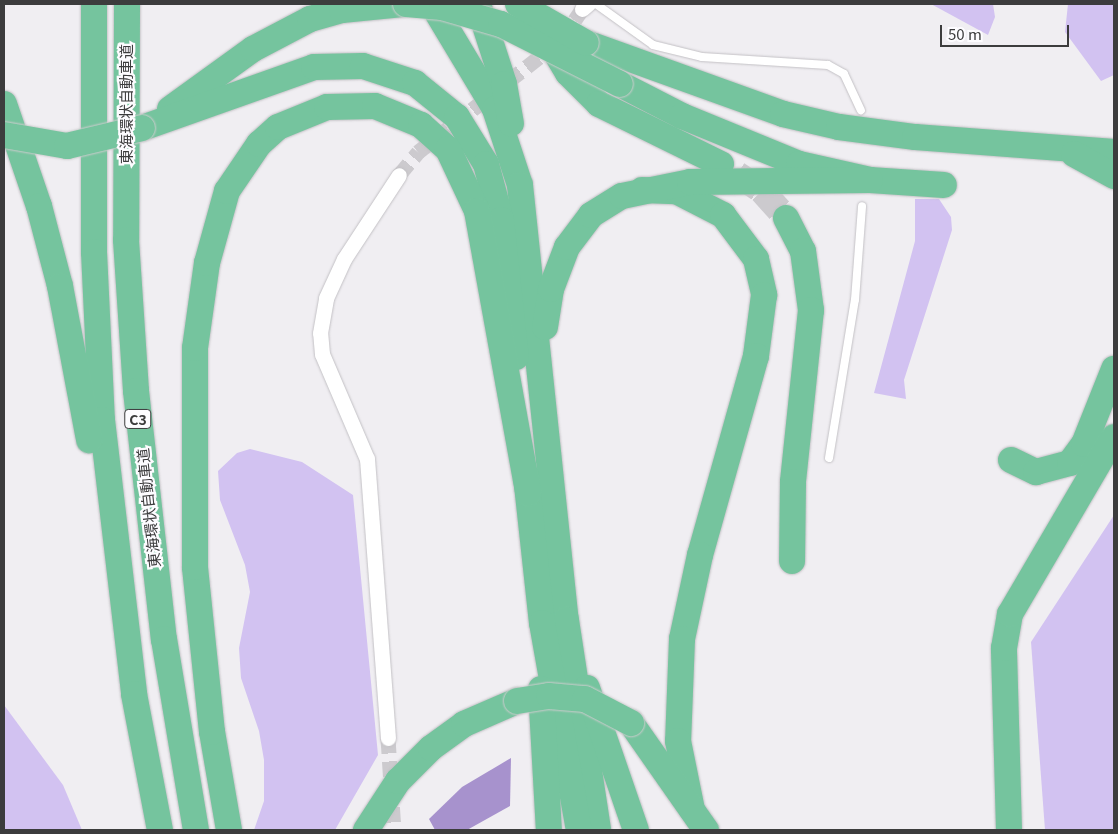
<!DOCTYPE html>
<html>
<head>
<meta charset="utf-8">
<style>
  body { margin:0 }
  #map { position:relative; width:1118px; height:834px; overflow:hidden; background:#f0eef2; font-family:Georgia,"Noto Sans JP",serif }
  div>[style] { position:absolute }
  .green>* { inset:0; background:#d2c2f1 }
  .water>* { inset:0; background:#a792cd }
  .minor-tunnel>* { height:15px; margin-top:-7.5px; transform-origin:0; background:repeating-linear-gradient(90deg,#cccace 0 15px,transparent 0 23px) }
  .motorway-tunnel>* { height:26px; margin-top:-13px; transform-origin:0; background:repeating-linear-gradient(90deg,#cccace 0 26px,transparent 0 39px) }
  .roads { filter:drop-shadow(0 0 1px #c3c1c5) drop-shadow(0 0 1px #c3c1c5) }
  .service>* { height:8px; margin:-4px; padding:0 4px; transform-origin:4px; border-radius:4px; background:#fff }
  .minor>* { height:15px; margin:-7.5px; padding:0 7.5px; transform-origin:7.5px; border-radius:7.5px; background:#fff }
  .motorway>* { height:26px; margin:-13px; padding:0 13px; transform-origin:13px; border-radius:13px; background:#75c49e }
  .bridges { filter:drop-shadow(0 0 1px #cccccd) drop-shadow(0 0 1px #cccccd) }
  .motorway-bridge>* { height:26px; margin:-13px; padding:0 13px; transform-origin:13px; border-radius:13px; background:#75c49e }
  span { translate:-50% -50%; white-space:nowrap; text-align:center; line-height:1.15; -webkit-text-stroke:4.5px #fdfcff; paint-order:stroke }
  .shield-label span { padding:1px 4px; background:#fdfcff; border:1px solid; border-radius:4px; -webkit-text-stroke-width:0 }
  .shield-label { font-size:14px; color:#3c3c3d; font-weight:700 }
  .street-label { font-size:15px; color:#3c3c3d }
  .frame { position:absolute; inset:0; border:5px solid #3c3c3d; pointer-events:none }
  .scale { position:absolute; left:940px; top:25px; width:129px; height:22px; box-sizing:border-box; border:2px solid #3c3c3d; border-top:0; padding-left:6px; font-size:15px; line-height:18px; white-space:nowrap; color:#3c3c3d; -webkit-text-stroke:4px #fdfcff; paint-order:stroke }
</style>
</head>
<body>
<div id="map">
  <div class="green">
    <i style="clip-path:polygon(931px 4px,993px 4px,995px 17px,988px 35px)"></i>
    <i style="clip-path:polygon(1068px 4px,1114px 4px,1114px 75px,1101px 81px,1065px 32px)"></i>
    <i style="clip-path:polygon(915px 199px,939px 199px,951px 217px,952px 230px,904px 380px,906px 399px,874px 393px,915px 241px)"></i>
    <i style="clip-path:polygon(250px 449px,302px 462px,353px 495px,378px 755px,335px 830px,254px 830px,264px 801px,264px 760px,259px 731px,241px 678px,239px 648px,250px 592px,245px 565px,220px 500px,218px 471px,237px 453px)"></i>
    <i style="clip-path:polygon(1114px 515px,1114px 830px,1045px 830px,1031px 642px)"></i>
    <i style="clip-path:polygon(4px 705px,63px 785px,82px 830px,4px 830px)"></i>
  </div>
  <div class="water">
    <i style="clip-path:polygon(511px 758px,510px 806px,467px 830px,435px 830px,429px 819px,462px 787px)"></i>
  </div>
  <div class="minor-tunnel">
    <i style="left:399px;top:175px;width:30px;rotate:-50deg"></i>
    <i style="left:418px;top:152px;width:183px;rotate:-38.1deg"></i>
    <i style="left:562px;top:39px;width:36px;rotate:-56deg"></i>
    <i style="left:388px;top:738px;width:92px;rotate:86.3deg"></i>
  </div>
  <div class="motorway-tunnel">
    <i style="left:737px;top:174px;width:30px;rotate:34deg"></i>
    <i style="left:762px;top:191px;width:36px;rotate:48deg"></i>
  </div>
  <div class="roads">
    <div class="service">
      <i style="left:596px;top:4px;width:70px;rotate:35.7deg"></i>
      <i style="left:653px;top:45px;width:50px;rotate:13.8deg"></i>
      <i style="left:702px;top:57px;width:126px;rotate:3.6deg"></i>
      <i style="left:828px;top:65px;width:18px;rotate:29deg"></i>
      <i style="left:844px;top:74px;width:40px;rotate:65deg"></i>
      <i style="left:829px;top:458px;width:160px;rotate:-80.7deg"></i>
      <i style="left:855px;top:300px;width:94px;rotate:-85.7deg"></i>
    </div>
    <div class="minor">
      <i style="left:582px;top:9px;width:8px;rotate:-40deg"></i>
      <i style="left:388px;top:738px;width:280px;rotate:-94.3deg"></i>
      <i style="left:367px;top:459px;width:114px;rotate:-113.2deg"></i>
      <i style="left:322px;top:354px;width:21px;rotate:-95deg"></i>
      <i style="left:320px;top:333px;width:36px;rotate:-80deg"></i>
      <i style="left:326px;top:298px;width:43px;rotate:-65.2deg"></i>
      <i style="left:344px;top:259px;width:100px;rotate:-56.8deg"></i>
    </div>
    <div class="motorway">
      <i style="left:94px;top:4px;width:248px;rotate:90deg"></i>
      <i style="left:94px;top:252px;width:168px;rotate:87.3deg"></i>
      <i style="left:102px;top:420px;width:276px;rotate:83.3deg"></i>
      <i style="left:134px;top:694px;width:138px;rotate:79.2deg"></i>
      <i style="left:127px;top:4px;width:236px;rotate:90.2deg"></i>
      <i style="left:126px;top:240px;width:151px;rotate:86.2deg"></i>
      <i style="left:136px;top:391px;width:250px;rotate:83.6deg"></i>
      <i style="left:164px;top:639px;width:194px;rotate:80.5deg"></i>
      <i style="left:432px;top:4px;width:122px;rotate:59deg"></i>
      <i style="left:495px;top:109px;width:80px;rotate:71.8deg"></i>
      <i style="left:520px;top:185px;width:437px;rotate:84deg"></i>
      <i style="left:566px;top:620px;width:212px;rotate:81.3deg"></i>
      <i style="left:478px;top:4px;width:84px;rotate:72deg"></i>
      <i style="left:504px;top:84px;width:40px;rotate:80deg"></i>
      <i style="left:550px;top:43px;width:35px;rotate:59deg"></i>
      <i style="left:568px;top:73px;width:44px;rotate:45deg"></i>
      <i style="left:599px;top:104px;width:136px;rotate:26.2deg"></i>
      <i style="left:586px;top:43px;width:209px;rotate:19.8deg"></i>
      <i style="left:783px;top:114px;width:57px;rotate:13.1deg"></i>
      <i style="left:839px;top:127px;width:77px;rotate:7.5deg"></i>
      <i style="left:915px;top:137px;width:200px;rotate:4.3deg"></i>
      <i style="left:620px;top:84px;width:70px;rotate:27.3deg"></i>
      <i style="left:682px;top:116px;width:126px;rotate:22.3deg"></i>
      <i style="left:799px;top:164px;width:73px;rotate:12.7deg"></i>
      <i style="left:870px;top:180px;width:74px;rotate:3.9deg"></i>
      <i style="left:4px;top:104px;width:108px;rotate:71.1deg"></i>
      <i style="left:39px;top:206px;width:83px;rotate:75.3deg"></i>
      <i style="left:60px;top:286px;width:157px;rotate:79.3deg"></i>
      <i style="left:170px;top:109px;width:102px;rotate:-35.9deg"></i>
      <i style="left:253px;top:49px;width:64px;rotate:-27.8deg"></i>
      <i style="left:310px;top:19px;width:33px;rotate:-16deg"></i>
      <i style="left:342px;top:10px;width:61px;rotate:-5.6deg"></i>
      <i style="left:142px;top:128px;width:182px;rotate:-19.5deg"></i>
      <i style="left:314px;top:67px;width:49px;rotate:-1.2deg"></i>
      <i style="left:363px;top:66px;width:55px;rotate:18.1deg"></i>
      <i style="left:415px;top:83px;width:54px;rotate:39deg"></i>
      <i style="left:457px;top:117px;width:55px;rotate:58.3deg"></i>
      <i style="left:486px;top:164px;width:58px;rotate:75deg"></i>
      <i style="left:501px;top:220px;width:138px;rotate:83.8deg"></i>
      <i style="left:1074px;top:154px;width:46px;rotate:28.8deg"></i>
      <i style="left:642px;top:190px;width:34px;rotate:2deg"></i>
      <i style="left:676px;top:191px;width:53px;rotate:27.1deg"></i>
      <i style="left:723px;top:215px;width:55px;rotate:53.1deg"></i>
      <i style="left:756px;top:259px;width:37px;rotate:77deg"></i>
      <i style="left:764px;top:295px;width:62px;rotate:97.5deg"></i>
      <i style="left:756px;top:356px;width:207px;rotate:105.7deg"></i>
      <i style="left:700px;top:555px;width:86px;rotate:102.1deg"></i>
      <i style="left:682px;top:639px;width:102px;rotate:92.2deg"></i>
      <i style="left:678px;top:741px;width:70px;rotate:78.5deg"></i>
      <i style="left:786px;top:218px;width:37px;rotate:63deg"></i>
      <i style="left:803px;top:251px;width:60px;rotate:82.3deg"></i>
      <i style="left:811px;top:310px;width:173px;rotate:96deg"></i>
      <i style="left:793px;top:482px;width:79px;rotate:90.7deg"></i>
      <i style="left:545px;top:327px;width:38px;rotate:-81deg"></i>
      <i style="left:551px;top:289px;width:45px;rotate:-69.1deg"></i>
      <i style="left:567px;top:247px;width:40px;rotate:-53deg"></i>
      <i style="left:591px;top:215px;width:36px;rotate:-32deg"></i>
      <i style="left:622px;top:196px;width:69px;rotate:-11.6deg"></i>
      <i style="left:690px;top:182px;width:180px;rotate:-0.6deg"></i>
      <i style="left:1011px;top:460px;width:28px;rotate:26deg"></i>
      <i style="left:1036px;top:472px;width:35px;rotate:-15deg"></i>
      <i style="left:1070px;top:463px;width:24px;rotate:-54deg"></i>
      <i style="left:1084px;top:444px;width:81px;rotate:-68.2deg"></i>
      <i style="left:526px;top:476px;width:148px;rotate:83.8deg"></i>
      <i style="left:542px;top:623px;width:210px;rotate:79.9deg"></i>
      <i style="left:587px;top:688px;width:150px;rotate:71deg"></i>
      <i style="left:541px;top:689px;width:141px;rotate:86.8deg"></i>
      <i style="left:631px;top:723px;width:131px;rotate:55deg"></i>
      <i style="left:229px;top:830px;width:99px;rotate:-99.8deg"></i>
      <i style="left:212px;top:732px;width:166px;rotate:-95.9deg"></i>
      <i style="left:195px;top:567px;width:219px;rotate:-90deg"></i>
      <i style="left:195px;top:348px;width:86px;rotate:-82deg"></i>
      <i style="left:207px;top:263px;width:75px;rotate:-74.5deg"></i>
      <i style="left:227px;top:191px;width:57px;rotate:-55.8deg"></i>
      <i style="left:259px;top:144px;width:25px;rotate:-42deg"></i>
      <i style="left:278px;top:127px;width:53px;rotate:-22.2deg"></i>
      <i style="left:327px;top:107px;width:48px;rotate:-1.2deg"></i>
      <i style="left:375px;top:106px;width:50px;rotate:22.4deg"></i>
      <i style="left:421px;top:125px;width:36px;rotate:42deg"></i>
      <i style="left:448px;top:149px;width:68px;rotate:64.9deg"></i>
      <i style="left:477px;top:211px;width:287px;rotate:79.7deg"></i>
      <i style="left:366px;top:830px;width:59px;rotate:-56.9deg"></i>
      <i style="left:398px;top:781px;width:47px;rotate:-45deg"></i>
      <i style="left:431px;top:748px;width:41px;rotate:-36deg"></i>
      <i style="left:464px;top:724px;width:58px;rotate:-23.5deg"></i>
      <i style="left:1009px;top:830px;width:182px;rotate:-91.6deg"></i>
      <i style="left:1004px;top:648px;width:35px;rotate:-80deg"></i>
      <i style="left:1010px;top:614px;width:205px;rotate:-59.6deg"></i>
    </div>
  </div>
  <div class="bridges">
    <div class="motorway-bridge">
      <i style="left:406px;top:4px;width:36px;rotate:5deg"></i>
      <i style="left:442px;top:7px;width:61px;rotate:16.1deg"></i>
      <i style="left:501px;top:24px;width:133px;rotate:26.8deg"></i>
      <i style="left:518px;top:4px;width:78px;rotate:29.8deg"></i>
      <i style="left:4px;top:135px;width:64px;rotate:9.9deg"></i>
      <i style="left:67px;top:146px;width:77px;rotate:-13.5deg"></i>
      <i style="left:517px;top:701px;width:32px;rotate:-9deg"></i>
      <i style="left:549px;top:696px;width:36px;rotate:5deg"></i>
      <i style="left:585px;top:699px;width:52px;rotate:27.6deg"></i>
    </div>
  </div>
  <div class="shield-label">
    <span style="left:138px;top:419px">C3</span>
  </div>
  <div class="street-label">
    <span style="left:126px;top:104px;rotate:-90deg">東海環状自動車道</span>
    <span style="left:148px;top:508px;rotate:-96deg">東海環状自動車道</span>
  </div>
  <div class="frame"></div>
  <div class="scale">50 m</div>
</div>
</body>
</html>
